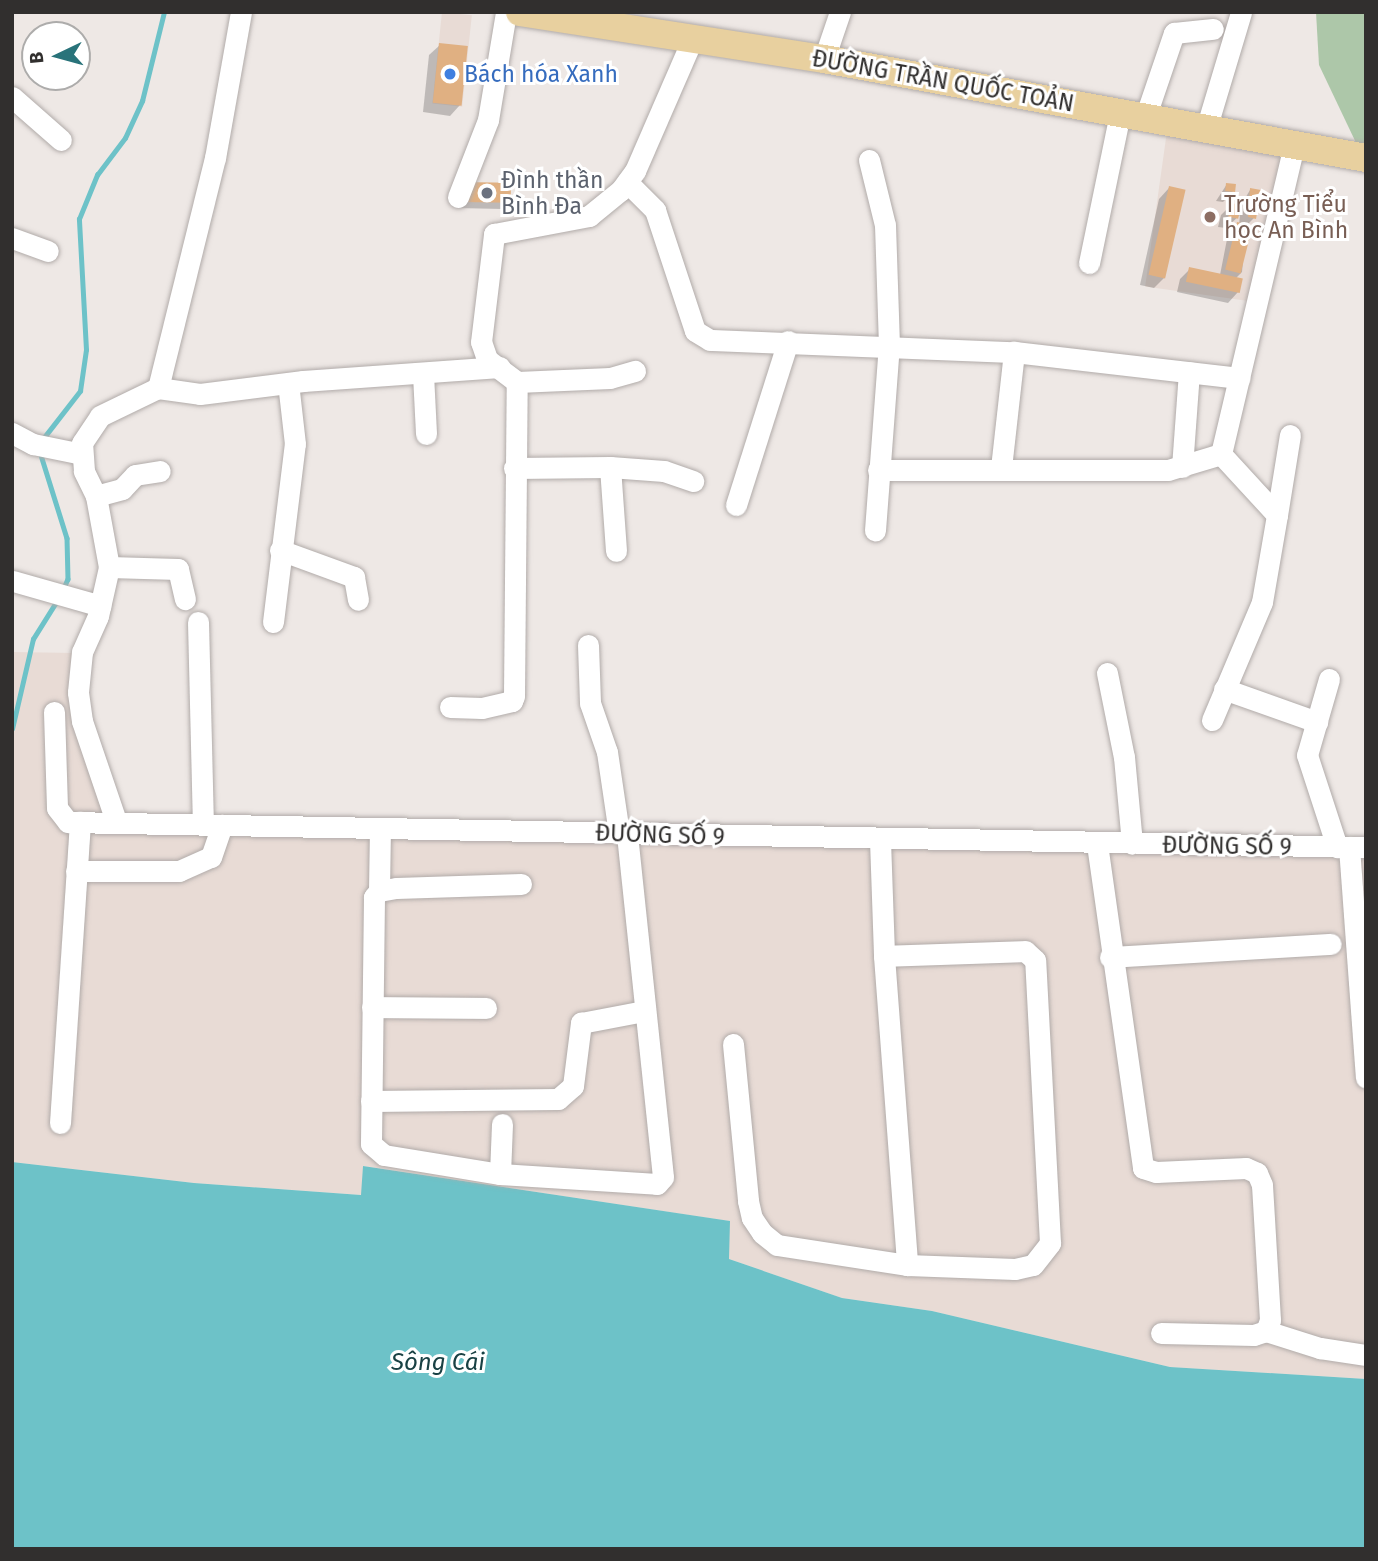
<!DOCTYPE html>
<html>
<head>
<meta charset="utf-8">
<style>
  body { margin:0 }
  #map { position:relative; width:1378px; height:1561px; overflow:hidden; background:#eee8e5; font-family:"Fira Sans",sans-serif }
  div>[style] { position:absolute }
  .built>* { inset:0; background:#e8dbd5; transform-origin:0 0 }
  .green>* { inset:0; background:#adc7a9 }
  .water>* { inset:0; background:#6dc2c8 }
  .shadow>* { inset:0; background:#0003 }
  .stream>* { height:4.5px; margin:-2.25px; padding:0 2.25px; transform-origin:2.25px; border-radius:2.25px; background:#6dc2c8 }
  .building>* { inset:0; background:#e0b082; transform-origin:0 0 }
  .roads { filter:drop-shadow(0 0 2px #b1aba9) drop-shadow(0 0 2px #b1aba9) }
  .minor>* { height:21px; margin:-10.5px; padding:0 10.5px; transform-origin:10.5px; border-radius:10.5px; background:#fff }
  .major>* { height:28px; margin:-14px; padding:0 14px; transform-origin:14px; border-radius:14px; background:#e8d09f }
  .dots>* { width:19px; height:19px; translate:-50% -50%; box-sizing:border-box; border:4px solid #fff; border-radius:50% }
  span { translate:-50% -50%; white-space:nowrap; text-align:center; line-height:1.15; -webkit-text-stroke:6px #fff; paint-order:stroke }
  .shop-label { font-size:23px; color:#366cbe }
  .left { translate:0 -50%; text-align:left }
  .street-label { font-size:23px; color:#312f2e }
  .worship-label { font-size:23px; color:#5b616d }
  .education-label { font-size:23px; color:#785e54 }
  .water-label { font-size:24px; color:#194144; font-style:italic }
  .frame { position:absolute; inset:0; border:14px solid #312f2e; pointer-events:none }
  .north { position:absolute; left:21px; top:21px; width:70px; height:70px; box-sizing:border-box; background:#fff; border:2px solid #adacab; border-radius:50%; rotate:265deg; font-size:19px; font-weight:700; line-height:28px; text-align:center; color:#312f2e }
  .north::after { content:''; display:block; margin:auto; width:24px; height:32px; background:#29737a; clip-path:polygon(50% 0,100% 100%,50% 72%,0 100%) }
</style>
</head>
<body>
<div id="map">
  <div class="built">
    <i style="left:442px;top:12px;width:30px;height:92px;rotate:6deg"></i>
    <i style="left:1167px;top:131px;width:122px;height:157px;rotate:8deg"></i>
    <i style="clip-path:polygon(12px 652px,76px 653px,112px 827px,1366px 853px,1366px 1379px,1170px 1367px,932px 1311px,842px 1298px,729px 1259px,729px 1221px,363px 1166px,362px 1195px,194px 1183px,12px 1162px)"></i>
  </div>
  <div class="green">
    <i style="clip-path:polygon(1316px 12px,1366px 12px,1366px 149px,1358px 147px,1319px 65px)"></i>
  </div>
  <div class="water">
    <i style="clip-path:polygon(12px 1162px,194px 1183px,361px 1195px,363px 1166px,730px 1221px,729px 1259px,842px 1298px,932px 1311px,1170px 1367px,1366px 1379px,1366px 1549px,12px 1549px)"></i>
  </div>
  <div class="shadow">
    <i style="clip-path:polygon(440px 45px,460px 105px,450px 116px,423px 112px,429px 55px)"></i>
    <i style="clip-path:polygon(1227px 184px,1233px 192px,1223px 202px,1216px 201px)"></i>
    <i style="clip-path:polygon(1169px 188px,1164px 278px,1154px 288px,1140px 285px,1159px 199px)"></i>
    <i style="clip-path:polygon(458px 190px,509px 203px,502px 209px,457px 208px)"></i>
    <i style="clip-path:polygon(1250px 190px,1254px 218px,1246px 226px,1242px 272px,1236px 278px,1238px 292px,1228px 303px,1177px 292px,1180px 279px,1190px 269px,1220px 275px,1228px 234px,1239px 225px,1240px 215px,1226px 228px,1218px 227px,1221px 215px,1231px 205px,1240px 207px)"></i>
  </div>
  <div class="stream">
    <i style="left:42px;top:440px;width:62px;rotate:-52.2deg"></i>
    <i style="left:80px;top:391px;width:41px;rotate:-81.7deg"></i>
    <i style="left:86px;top:350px;width:131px;rotate:-93.1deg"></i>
    <i style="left:79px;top:219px;width:48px;rotate:-67.8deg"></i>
    <i style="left:97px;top:175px;width:46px;rotate:-52.9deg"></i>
    <i style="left:125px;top:138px;width:41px;rotate:-65.3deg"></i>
    <i style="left:142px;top:101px;width:92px;rotate:-76.1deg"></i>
    <i style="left:40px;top:452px;width:90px;rotate:72.6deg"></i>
    <i style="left:67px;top:538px;width:41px;rotate:88.6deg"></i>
    <i style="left:68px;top:579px;width:10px;rotate:114deg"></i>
    <i style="left:12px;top:729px;width:92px;rotate:-76.9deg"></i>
    <i style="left:33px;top:639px;width:47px;rotate:-58deg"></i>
  </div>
  <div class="building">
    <i style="left:439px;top:43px;width:29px;height:60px;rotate:6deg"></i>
    <i style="left:463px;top:182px;width:48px;height:20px;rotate:1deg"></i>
    <i style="left:1226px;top:183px;width:10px;height:8px;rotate:6deg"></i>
    <i style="left:1169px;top:186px;width:17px;height:91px;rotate:13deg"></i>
    <i style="clip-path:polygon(1250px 188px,1261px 190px,1256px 219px,1248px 217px)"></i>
    <i style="left:1231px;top:203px;width:10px;height:14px;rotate:11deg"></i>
    <i style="left:1237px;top:222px;width:16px;height:49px;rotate:14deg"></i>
    <i style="left:1189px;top:267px;width:55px;height:15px;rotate:12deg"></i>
  </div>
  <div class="roads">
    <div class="minor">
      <i style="left:824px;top:59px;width:50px;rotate:-71.2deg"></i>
      <i style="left:12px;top:97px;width:65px;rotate:41.3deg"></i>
      <i style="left:1145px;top:118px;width:90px;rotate:-71.2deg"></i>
      <i style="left:1174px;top:33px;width:39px;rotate:-6deg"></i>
      <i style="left:1206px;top:129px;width:122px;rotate:-73.3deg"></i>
      <i style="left:869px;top:160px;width:67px;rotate:76.2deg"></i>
      <i style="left:885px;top:225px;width:119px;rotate:88.1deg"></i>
      <i style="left:889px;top:344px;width:187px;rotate:94.3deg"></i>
      <i style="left:627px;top:182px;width:40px;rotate:45deg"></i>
      <i style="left:655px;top:210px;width:127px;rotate:71.7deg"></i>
      <i style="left:695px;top:331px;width:17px;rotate:31deg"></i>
      <i style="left:710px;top:340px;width:304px;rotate:2.3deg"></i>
      <i style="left:1014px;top:352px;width:227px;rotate:6.6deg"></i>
      <i style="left:458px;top:197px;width:83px;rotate:-68.7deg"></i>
      <i style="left:488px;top:120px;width:109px;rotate:-80.5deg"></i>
      <i style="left:12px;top:238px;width:38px;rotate:20deg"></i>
      <i style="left:1089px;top:263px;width:153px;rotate:-78.3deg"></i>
      <i style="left:423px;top:374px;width:60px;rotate:87.1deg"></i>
      <i style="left:517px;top:382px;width:93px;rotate:-2.5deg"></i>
      <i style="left:610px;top:378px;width:26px;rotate:-16deg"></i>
      <i style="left:158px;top:388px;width:42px;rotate:8.1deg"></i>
      <i style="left:200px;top:394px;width:104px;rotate:-7.2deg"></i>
      <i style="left:303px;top:381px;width:197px;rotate:-4.1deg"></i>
      <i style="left:12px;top:433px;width:24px;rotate:28deg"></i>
      <i style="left:33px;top:444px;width:50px;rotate:11.5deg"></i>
      <i style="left:610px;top:467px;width:84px;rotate:85.9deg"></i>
      <i style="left:1182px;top:467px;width:95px;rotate:-85.8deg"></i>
      <i style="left:514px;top:468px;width:96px;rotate:-0.6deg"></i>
      <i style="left:610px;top:467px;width:54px;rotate:4.2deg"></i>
      <i style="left:664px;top:471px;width:31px;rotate:19deg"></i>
      <i style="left:1001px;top:468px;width:117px;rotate:-83.6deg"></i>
      <i style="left:878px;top:470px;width:290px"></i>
      <i style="left:1168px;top:470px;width:55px;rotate:-16.8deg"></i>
      <i style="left:1221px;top:454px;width:321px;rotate:-76.7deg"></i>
      <i style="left:96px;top:496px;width:27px;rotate:-15deg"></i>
      <i style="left:122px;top:489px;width:19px;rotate:-47deg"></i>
      <i style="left:135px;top:475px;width:25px;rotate:-9deg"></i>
      <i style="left:736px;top:505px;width:172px;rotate:-72.4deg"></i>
      <i style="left:1277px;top:515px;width:81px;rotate:-80.8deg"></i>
      <i style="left:280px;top:550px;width:79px;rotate:20deg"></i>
      <i style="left:354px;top:577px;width:23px;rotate:80deg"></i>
      <i style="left:109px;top:567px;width:69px;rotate:1.7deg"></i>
      <i style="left:178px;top:569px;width:31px;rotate:77deg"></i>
      <i style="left:13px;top:581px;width:91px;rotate:15.9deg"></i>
      <i style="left:198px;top:622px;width:203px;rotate:88.6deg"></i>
      <i style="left:273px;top:622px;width:179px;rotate:-83deg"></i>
      <i style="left:295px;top:444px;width:61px;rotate:-96.5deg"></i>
      <i style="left:588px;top:645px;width:58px;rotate:88deg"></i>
      <i style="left:590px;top:703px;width:52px;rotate:70.9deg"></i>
      <i style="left:607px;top:752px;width:82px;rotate:81.6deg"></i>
      <i style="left:1107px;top:673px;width:86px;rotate:78.6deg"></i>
      <i style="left:1124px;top:757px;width:87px;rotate:84.7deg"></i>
      <i style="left:1329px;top:679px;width:79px;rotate:106.1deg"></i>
      <i style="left:1307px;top:755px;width:97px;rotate:71.9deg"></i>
      <i style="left:1224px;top:689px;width:99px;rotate:19.5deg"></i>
      <i style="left:450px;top:707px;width:32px;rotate:2deg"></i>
      <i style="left:482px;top:708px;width:31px;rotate:-13deg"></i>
      <i style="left:512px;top:701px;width:5px;rotate:-68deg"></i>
      <i style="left:514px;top:696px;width:314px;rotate:-89.5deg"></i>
      <i style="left:517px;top:382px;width:38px;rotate:-143deg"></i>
      <i style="left:487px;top:359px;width:18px;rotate:-109deg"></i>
      <i style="left:481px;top:342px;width:109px;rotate:-83.1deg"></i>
      <i style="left:494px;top:234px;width:97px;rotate:-10.7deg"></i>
      <i style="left:589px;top:216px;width:41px;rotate:-39.1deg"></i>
      <i style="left:621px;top:190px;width:24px;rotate:-54deg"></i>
      <i style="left:635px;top:171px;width:143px;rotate:-66.5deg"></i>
      <i style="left:54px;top:712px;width:96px;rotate:88.2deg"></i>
      <i style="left:57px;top:808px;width:18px;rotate:52deg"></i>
      <i style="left:68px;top:822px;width:1298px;rotate:1.1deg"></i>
      <i style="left:1212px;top:720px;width:128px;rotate:-67deg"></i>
      <i style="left:1262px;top:602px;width:88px;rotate:-80.2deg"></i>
      <i style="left:1277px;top:515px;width:83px;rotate:-132.6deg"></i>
      <i style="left:116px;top:821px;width:106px;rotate:-108.8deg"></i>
      <i style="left:82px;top:721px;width:29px;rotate:-98deg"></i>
      <i style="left:78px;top:692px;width:40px;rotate:-84.3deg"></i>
      <i style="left:82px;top:652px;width:39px;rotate:-66deg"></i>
      <i style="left:98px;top:616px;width:50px;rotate:-77.3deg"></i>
      <i style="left:109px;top:567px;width:72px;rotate:-100.4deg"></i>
      <i style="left:96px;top:496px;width:28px;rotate:-116deg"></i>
      <i style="left:84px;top:471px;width:28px;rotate:-94deg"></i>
      <i style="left:82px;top:443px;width:32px;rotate:-56deg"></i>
      <i style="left:100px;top:416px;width:64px;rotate:-25.8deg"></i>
      <i style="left:158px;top:388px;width:237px;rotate:-76.1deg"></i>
      <i style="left:215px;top:158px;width:148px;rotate:-79.9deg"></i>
      <i style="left:880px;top:840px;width:116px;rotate:88deg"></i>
      <i style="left:884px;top:956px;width:310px;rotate:85.7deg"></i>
      <i style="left:907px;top:1265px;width:108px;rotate:2.1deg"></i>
      <i style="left:1015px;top:1269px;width:18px;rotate:-13deg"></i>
      <i style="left:1033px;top:1265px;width:28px;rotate:-52deg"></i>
      <i style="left:1050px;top:1243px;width:283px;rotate:-93deg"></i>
      <i style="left:1035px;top:960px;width:13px;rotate:-138deg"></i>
      <i style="left:1025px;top:951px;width:141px;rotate:178deg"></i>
      <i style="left:1097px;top:844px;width:327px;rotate:81.9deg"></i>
      <i style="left:1143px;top:1168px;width:14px;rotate:17deg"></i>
      <i style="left:1156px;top:1172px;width:90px;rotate:-2.5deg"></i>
      <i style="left:1246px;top:1168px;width:12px;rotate:24deg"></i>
      <i style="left:1257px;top:1173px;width:13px;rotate:67deg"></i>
      <i style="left:1262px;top:1185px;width:135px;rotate:86.6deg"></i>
      <i style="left:1270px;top:1320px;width:12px;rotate:110deg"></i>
      <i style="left:1266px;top:1331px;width:13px;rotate:162deg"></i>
      <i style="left:1254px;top:1335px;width:93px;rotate:-178.8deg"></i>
      <i style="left:1349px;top:847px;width:231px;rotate:85.8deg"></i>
      <i style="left:76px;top:871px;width:103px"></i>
      <i style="left:179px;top:871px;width:35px;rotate:-24deg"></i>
      <i style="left:211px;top:857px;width:34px;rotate:-71deg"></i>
      <i style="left:521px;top:884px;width:125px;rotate:178.2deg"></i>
      <i style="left:396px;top:888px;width:17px;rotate:170deg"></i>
      <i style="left:379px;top:891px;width:8px;rotate:130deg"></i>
      <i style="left:374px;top:897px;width:247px;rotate:90.7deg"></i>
      <i style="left:371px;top:1144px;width:17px;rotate:40deg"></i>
      <i style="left:384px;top:1155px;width:118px;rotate:9.3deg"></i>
      <i style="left:500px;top:1174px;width:157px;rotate:3.6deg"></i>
      <i style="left:657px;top:1184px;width:9px;rotate:-49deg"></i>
      <i style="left:663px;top:1177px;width:345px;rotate:-96deg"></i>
      <i style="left:379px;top:891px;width:63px;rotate:-89.1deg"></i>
      <i style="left:1110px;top:957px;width:221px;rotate:-3.4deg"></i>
      <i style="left:372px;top:1007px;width:114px;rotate:0.5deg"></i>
      <i style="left:733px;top:1044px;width:158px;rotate:84.5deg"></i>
      <i style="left:748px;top:1201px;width:17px;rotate:77deg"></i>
      <i style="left:752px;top:1218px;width:18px;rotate:56deg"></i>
      <i style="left:762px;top:1233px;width:19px;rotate:39deg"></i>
      <i style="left:777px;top:1245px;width:132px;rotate:8.7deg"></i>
      <i style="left:371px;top:1101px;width:187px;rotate:-0.6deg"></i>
      <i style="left:558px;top:1099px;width:20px;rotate:-41deg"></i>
      <i style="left:573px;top:1086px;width:64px;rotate:-82.8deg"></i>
      <i style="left:581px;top:1023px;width:64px;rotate:-10.8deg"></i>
      <i style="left:60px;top:1123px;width:302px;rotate:-86.2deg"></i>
      <i style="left:500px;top:1174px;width:50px;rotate:-87.7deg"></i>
      <i style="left:1266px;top:1331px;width:57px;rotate:17.5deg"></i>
      <i style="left:1320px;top:1348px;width:47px;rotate:8.7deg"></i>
    </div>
    <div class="major">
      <i style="left:520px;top:12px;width:308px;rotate:8.8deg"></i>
      <i style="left:824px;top:59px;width:551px;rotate:10.35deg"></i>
    </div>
  </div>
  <div class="dots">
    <i style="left:450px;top:74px;background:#3f7fe0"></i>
    <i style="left:487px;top:193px;background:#6b7280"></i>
    <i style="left:1210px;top:217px;background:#8d6e63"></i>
  </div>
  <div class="shop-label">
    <span class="left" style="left:464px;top:74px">Bách hóa Xanh</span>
  </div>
  <div class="street-label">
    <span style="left:943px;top:81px;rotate:10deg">ĐƯỜNG TRẦN QUỐC TOẢN</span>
    <span style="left:660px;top:835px;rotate:2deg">ĐƯỜNG SỐ 9</span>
    <span style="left:1227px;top:846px;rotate:1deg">ĐƯỜNG SỐ 9</span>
  </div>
  <div class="worship-label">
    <span class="left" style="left:501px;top:193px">Đình thần<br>Bình Đa</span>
  </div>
  <div class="education-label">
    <span class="left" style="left:1224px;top:217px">Trường Tiểu<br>học An Bình</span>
  </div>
  <div class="water-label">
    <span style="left:438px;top:1363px">Sông Cái</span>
  </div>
  <div class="frame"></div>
  <div class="north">B</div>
</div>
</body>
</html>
